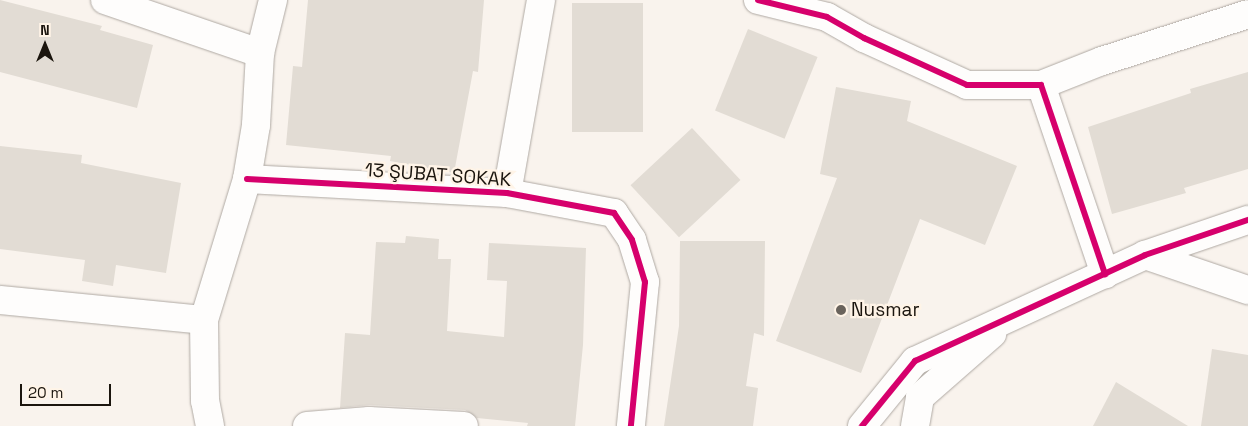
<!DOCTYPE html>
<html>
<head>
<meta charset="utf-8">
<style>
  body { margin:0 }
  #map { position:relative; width:1248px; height:426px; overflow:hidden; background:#f9f3ed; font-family:"Space Grotesk",sans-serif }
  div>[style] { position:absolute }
  .building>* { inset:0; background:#e2dcd4; transform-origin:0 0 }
  .roads { filter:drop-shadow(0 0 1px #afa9a3) drop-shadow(0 0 1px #afa9a3) }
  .minor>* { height:28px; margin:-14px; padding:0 14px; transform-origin:14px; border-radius:14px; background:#fefdfc }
  .cycleway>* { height:6px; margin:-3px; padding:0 3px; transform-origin:3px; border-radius:3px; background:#d6006c }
  .dots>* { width:14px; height:14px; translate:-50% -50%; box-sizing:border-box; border:2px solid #fff4e7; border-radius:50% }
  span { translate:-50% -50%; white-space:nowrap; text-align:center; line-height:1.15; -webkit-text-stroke:4.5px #fff4e7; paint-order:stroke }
  .street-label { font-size:19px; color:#1b150e }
  .poi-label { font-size:19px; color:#1b150e }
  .left { translate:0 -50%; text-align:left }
  .north { position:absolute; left:20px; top:20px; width:50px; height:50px; -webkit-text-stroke:4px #fff4e7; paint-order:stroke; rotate:0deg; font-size:14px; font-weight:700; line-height:20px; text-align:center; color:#1b150e }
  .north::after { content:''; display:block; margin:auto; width:18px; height:22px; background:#1b150e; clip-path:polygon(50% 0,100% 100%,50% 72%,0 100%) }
  .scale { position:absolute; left:20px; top:384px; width:91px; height:22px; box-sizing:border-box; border:2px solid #1b150e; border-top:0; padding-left:6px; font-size:15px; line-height:18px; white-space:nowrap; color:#1b150e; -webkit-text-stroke:4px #fff4e7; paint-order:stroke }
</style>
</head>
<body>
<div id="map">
  <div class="building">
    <i style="clip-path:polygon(0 0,102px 26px,100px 30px,153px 45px,137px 108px,0 72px)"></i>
    <i style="clip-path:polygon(308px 0,484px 0,478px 72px,473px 71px,454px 173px,390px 161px,391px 156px,286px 145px,293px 66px,302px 67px)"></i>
    <i style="left:572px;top:3px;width:71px;height:129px"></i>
    <i style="left:748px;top:29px;width:75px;height:88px;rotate:22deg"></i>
    <i style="clip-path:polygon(1248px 72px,1248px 169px,1184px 188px,1186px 193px,1112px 214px,1088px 127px,1191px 93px,1190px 89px)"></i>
    <i style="clip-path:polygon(836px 87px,911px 101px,907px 121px,1017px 166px,985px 245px,920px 219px,861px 373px,776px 341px,837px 178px,820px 174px)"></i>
    <i style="left:692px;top:128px;width:71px;height:84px;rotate:47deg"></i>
    <i style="clip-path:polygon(0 146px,82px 155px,81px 163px,181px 183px,166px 273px,116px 265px,113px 286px,82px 281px,85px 260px,0 249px)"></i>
    <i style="clip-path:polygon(406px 236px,439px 239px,438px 259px,451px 259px,447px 331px,504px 337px,507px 281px,487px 280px,489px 243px,586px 248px,583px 345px,575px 426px,527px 426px,528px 423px,477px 418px,465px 410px,370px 405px,340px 408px,345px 333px,370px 335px,376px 242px,405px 243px)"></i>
    <i style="clip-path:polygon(680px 241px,765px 241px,764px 336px,754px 333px,746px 386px,758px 388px,753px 426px,664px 426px,679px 326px)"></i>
    <i style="clip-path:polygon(1212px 349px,1248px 355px,1248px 426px,1201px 426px)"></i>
    <i style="clip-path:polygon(1116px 382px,1188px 426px,1093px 426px)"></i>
  </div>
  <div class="roads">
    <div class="minor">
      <i style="left:105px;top:0;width:164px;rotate:18.9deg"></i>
      <i style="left:758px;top:0;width:71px;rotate:13.8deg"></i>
      <i style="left:827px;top:17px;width:43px;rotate:29.6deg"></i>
      <i style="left:864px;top:38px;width:113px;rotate:24.5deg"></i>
      <i style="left:967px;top:85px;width:74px"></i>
      <i style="left:1041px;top:85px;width:200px;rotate:71.3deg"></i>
      <i style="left:1041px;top:85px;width:66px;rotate:-21.5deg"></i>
      <i style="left:1102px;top:61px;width:153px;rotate:-17.8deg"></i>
      <i style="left:247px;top:179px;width:260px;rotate:3.1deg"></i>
      <i style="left:507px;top:193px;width:109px;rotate:10.6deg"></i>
      <i style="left:614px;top:213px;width:32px;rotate:56deg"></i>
      <i style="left:632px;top:240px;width:44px;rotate:72.8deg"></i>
      <i style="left:645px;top:282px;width:145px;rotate:95.6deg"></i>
      <i style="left:507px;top:193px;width:196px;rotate:-80deg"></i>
      <i style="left:1145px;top:255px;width:109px;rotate:18.8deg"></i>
      <i style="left:0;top:300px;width:205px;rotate:5.6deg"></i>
      <i style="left:210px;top:426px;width:25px;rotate:-101deg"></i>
      <i style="left:205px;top:401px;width:81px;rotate:-90.7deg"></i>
      <i style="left:204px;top:320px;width:147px;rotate:-73deg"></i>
      <i style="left:247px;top:179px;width:55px;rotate:-80.5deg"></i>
      <i style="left:256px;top:125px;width:72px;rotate:-86.8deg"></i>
      <i style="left:260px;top:53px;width:55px;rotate:-76.2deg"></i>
      <i style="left:307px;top:426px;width:62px;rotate:-4.6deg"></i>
      <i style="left:369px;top:421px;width:95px;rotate:3deg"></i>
      <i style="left:862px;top:426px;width:84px;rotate:-50.8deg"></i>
      <i style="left:915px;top:361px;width:253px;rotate:-24.7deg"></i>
      <i style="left:1145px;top:255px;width:109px;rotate:-18.8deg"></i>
      <i style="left:915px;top:426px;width:29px;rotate:-80deg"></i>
      <i style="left:920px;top:397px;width:96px;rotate:-41.2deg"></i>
    </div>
  </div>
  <div class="cycleway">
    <i style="left:758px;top:0;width:71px;rotate:13.8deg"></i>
    <i style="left:827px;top:17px;width:43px;rotate:29.6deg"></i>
    <i style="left:864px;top:38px;width:113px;rotate:24.5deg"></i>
    <i style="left:967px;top:85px;width:74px"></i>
    <i style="left:1041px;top:85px;width:200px;rotate:71.3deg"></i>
    <i style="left:247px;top:179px;width:260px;rotate:3.1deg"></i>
    <i style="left:507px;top:193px;width:109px;rotate:10.6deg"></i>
    <i style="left:614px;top:213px;width:32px;rotate:56deg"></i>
    <i style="left:632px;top:240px;width:44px;rotate:72.8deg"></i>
    <i style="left:645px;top:282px;width:145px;rotate:95.6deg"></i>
    <i style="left:862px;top:426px;width:84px;rotate:-50.8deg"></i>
    <i style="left:915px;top:361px;width:253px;rotate:-24.7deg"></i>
    <i style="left:1145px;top:255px;width:109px;rotate:-18.8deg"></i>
  </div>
  <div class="dots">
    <i style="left:841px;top:310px;background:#69635c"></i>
  </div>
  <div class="street-label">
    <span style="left:438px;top:175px;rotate:4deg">13 ŞUBAT SOKAK</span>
  </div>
  <div class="poi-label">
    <span class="left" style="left:851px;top:310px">Nusmar</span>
  </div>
  <div class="north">N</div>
  <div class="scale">20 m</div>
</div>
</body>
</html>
